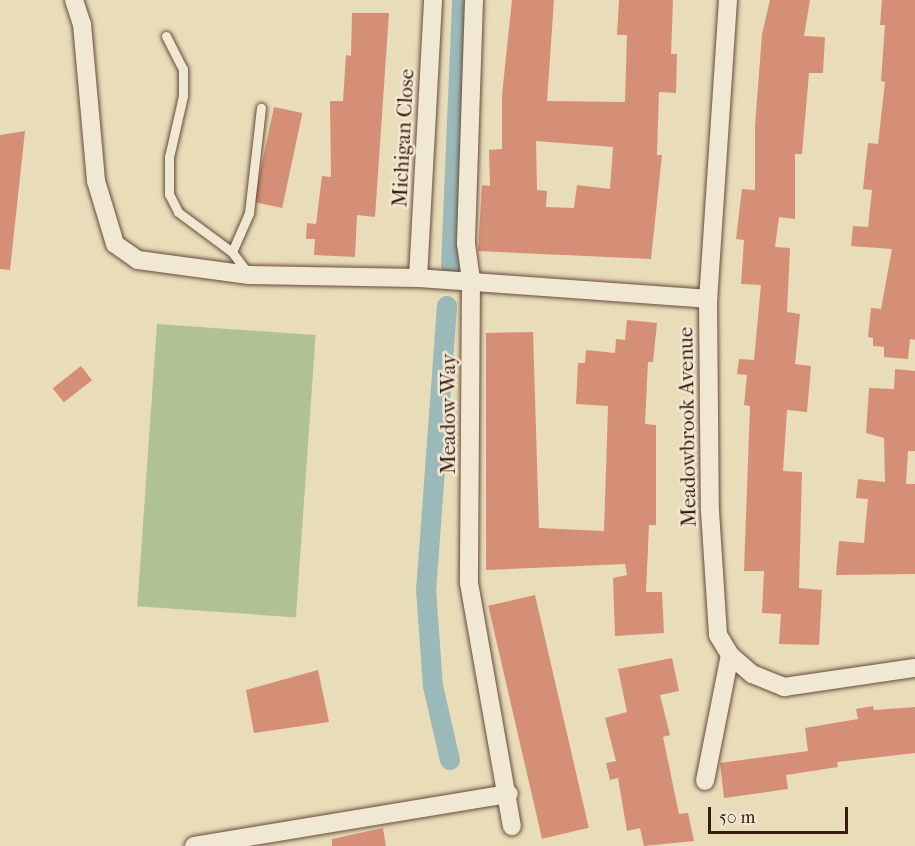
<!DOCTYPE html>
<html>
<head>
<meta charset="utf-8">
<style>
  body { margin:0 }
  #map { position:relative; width:915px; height:846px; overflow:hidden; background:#e8dcb9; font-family:"IM FELL French Canon",serif }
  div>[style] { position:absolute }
  .green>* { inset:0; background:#b1c292; transform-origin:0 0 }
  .canal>* { height:20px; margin:-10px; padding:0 10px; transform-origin:10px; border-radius:10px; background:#9bb9b9 }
  .building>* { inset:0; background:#d68f77; transform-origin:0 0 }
  .roads { filter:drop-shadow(0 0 2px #674b3a) drop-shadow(0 0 2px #674b3a) }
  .lane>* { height:9px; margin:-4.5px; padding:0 4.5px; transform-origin:4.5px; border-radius:4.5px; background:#f0e8d2 }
  .street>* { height:18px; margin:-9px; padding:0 9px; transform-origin:9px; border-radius:9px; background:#f0e8d2 }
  span { translate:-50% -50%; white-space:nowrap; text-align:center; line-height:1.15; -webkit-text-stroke:5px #f0e8d2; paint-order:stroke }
  .street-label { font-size:21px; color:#3c1b0f }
  .scale { position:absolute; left:708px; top:807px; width:140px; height:27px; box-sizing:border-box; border:3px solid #3c1b0f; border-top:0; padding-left:8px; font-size:18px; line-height:21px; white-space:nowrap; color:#3c1b0f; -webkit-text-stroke:4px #f0e8d2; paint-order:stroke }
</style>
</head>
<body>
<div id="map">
  <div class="green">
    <i style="left:157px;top:324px;width:159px;height:283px;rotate:4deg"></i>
  </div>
  <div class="canal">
    <i style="left:451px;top:266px;width:266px;rotate:-87.6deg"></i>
    <i style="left:447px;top:306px;width:284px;rotate:94.2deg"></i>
    <i style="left:426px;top:589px;width:97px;rotate:85.9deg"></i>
    <i style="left:433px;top:686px;width:76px;rotate:77.1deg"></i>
  </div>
  <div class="building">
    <i style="clip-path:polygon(evenodd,512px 0,554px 0,547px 101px,625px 102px,627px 35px,617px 35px,619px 0,673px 0,671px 54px,677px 54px,676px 93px,659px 92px,657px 155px,662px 155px,651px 259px,478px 251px,482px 185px,490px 186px,489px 150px,502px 149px,502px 95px,512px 0,536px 141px,613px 147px,610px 189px,577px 185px,574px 208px,546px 207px,547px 191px,537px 190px,536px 141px)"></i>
    <i style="clip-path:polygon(770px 0,810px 0,804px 36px,825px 37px,823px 73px,809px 73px,802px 154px,795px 154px,795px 219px,779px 217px,775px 247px,790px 248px,787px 312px,800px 314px,795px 364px,811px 366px,807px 412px,787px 410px,783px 471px,802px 472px,799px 588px,822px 590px,819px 645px,779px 644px,781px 614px,762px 613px,764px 571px,744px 571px,750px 406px,744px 405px,747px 375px,737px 374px,739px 359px,754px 360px,761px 285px,741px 284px,744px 240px,736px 239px,742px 189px,755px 190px,755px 126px,762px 34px)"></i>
    <i style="clip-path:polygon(882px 0,915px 0,915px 340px,910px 339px,908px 359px,884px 357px,884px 347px,873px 346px,873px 338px,868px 337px,871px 308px,881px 309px,892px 249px,851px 246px,853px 226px,868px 227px,872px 190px,863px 189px,868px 143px,878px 144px,885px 82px,881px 81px,885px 25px,880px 25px)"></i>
    <i style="clip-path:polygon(352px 13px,389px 13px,375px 217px,357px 215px,355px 257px,314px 255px,315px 239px,306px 239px,307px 223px,316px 224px,322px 176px,331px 177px,330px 101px,343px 101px,346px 55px,351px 56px)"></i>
    <i style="left:274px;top:107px;width:29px;height:97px;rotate:12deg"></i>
    <i style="clip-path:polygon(25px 131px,10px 270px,0 269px,0 135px)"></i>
    <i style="clip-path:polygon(627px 320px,657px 323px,653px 362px,648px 362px,645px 424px,656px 425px,656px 525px,649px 525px,646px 592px,662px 592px,664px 633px,615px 636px,613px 578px,627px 575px,625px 564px,486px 570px,486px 333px,533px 332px,539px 528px,604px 531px,608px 406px,576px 404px,578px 363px,585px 363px,586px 350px,615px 353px,616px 339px,625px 340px)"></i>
    <i style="left:81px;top:366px;width:18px;height:36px;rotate:52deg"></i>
    <i style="clip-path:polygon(895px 369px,915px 371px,915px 451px,908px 451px,906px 484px,915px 484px,915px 574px,836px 575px,839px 541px,864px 543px,868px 499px,856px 498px,858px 479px,885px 482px,884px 438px,866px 433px,869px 388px,894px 389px)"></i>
    <i style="left:535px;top:595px;width:239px;height:48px;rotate:77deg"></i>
    <i style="clip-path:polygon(672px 658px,679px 691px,660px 695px,670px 735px,663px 737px,679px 814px,688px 813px,694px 841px,644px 846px,640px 828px,627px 831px,618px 778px,610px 780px,606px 763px,616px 761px,605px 718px,627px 712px,618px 669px)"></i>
    <i style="clip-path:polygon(318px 670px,329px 722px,254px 733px,246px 690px)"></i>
    <i style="clip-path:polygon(873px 706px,874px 710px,915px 707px,915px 753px,837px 762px,838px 767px,786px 775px,788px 789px,724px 798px,720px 763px,808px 751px,805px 728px,858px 719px,856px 709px)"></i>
    <i style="clip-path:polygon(383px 828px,386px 846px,332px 846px,332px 839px)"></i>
  </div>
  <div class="roads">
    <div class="lane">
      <i style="left:166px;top:36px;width:37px;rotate:63deg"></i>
      <i style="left:183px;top:69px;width:27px;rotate:90deg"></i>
      <i style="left:183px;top:96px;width:63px;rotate:102.9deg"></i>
      <i style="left:169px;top:157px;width:37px;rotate:90deg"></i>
      <i style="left:169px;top:194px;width:20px;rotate:63deg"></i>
      <i style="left:178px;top:212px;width:67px;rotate:36.5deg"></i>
      <i style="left:232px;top:252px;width:26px;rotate:53deg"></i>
      <i style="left:232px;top:252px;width:43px;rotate:-66.4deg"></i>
      <i style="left:249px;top:213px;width:106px;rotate:-83.5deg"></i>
    </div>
    <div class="street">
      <i style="left:74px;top:0;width:25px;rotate:72deg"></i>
      <i style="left:82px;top:24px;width:158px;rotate:84.9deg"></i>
      <i style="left:96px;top:181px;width:66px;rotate:73.2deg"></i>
      <i style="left:115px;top:244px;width:28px;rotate:35deg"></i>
      <i style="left:138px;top:260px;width:112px;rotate:7.7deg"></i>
      <i style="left:249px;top:275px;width:169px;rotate:1deg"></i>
      <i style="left:418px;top:278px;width:291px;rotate:4.1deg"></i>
      <i style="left:474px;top:0;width:244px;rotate:91.9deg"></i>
      <i style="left:466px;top:244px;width:37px;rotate:82deg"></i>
      <i style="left:471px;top:281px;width:302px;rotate:90.4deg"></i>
      <i style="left:469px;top:583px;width:247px;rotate:80deg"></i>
      <i style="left:728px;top:0;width:300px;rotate:93.8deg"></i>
      <i style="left:708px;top:299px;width:212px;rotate:89.5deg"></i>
      <i style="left:710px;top:511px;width:124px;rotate:86.3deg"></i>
      <i style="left:718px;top:635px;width:23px;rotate:59deg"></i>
      <i style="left:730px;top:655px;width:29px;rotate:41deg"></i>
      <i style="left:752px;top:674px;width:35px;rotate:22deg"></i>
      <i style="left:784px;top:687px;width:132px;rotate:-8.3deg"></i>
      <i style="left:418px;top:278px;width:278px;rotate:-86.9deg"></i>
      <i style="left:705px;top:781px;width:128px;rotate:-78.8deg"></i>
      <i style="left:194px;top:846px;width:319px;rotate:-9.4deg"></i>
    </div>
  </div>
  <div class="street-label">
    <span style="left:403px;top:138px;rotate:-87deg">Michigan Close</span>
    <span style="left:448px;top:414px;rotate:-90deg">Meadow Way</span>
    <span style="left:687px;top:427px;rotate:-91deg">Meadowbrook Avenue</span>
  </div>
  <div class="scale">50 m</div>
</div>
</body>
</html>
